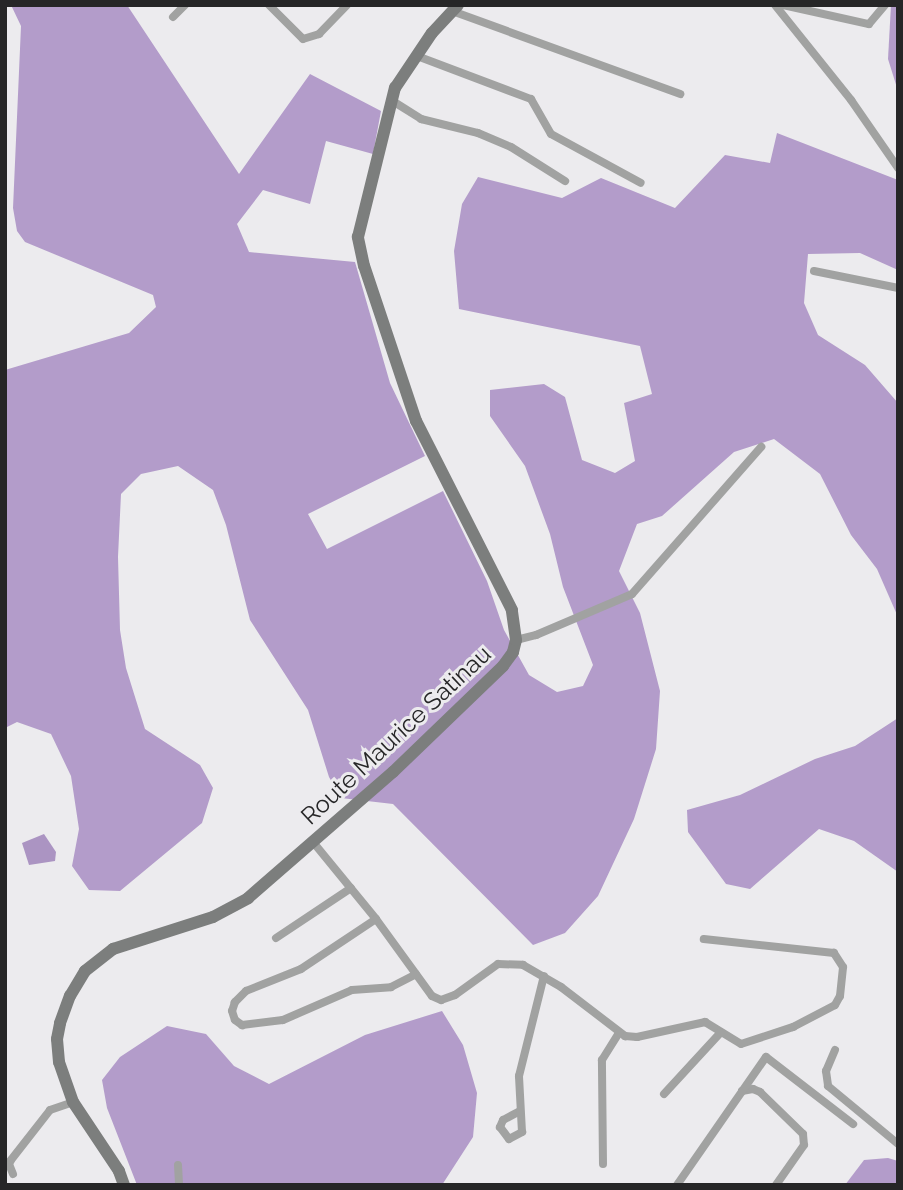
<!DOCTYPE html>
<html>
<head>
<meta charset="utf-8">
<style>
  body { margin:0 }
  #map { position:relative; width:903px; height:1190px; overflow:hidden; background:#ecebee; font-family:Raleway,sans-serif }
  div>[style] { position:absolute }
  .forest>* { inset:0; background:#b39cca }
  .water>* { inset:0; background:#ab94c2 }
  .minor>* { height:8px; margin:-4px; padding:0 4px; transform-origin:4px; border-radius:4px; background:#a1a2a1 }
  .secondary>* { height:12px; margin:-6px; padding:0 6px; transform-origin:6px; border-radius:6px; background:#7c7e7d }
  span { translate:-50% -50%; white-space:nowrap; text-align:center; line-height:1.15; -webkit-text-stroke:6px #ecebee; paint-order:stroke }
  .street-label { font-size:24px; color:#262627 }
  .frame { position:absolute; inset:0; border:7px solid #262627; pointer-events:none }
</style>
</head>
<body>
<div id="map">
  <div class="forest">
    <i style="clip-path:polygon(11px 5px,127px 5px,239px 174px,310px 74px,381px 111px,373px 154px,326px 141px,310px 204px,263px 190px,237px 224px,249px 252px,355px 262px,390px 383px,425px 456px,308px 514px,327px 549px,443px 491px,487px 581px,504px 630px,529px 675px,557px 692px,583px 686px,593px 665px,563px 587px,550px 534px,525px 466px,490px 416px,490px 390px,544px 384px,565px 397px,582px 460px,615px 473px,635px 461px,624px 403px,652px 394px,640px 346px,459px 309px,454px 251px,462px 204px,478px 177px,562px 198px,601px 178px,675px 208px,725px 155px,770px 163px,777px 133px,898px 180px,898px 270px,860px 253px,808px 254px,804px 303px,818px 335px,865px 365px,898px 403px,898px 617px,877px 569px,851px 535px,820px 474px,774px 439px,734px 452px,662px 516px,637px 524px,619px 571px,640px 613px,660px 691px,656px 749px,634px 819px,598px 896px,565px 933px,533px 945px,393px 804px,341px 798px,329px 777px,308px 710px,250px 620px,226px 525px,213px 490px,178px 466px,141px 474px,121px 494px,118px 557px,120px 630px,126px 668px,145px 729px,200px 765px,213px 788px,202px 823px,120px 891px,89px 890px,72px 866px,79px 829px,71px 776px,51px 734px,17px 722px,5px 728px,5px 370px,129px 333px,156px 307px,153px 295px,25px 242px,17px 231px,13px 208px,21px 26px)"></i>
    <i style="clip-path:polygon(891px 5px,898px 5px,898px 91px,888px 59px)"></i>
    <i style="clip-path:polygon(898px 718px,898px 872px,854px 841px,819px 829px,750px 889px,726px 884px,688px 832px,687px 810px,740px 795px,815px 759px,855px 746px)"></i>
    <i style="clip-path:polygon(442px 1011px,463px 1045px,477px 1093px,473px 1137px,442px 1185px,137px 1185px,107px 1108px,102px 1080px,120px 1057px,167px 1026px,206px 1034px,234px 1066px,269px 1084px,365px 1035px)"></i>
    <i style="clip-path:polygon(888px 1158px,898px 1161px,898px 1185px,845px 1185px,864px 1160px)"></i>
  </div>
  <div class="water">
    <i style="clip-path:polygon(44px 834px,56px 852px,55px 861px,29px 865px,22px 843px)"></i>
  </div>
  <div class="minor">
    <i style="left:269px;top:5px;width:48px;rotate:45deg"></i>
    <i style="left:303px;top:39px;width:17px;rotate:-17deg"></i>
    <i style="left:319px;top:34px;width:40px;rotate:-46deg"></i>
    <i style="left:775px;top:5px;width:122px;rotate:51.3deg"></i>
    <i style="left:851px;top:100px;width:83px;rotate:55.3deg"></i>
    <i style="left:783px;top:5px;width:88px;rotate:12.5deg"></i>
    <i style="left:869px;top:24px;width:25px;rotate:-50deg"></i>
    <i style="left:452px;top:11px;width:243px;rotate:20deg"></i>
    <i style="left:173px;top:17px;width:17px;rotate:-45deg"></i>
    <i style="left:417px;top:56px;width:122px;rotate:20.7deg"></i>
    <i style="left:531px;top:99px;width:40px;rotate:60.3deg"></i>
    <i style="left:551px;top:134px;width:102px;rotate:28.6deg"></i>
    <i style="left:391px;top:100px;width:36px;rotate:32deg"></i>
    <i style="left:421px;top:119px;width:59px;rotate:13.8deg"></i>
    <i style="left:478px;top:133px;width:36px;rotate:23deg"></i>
    <i style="left:511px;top:147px;width:64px;rotate:32.2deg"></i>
    <i style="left:814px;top:271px;width:86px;rotate:11.4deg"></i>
    <i style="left:516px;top:640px;width:21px;rotate:-14deg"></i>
    <i style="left:536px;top:635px;width:104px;rotate:-23.1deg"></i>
    <i style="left:632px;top:594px;width:196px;rotate:-48.7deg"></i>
    <i style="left:313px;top:842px;width:99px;rotate:50.7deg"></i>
    <i style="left:376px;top:919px;width:95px;rotate:54deg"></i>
    <i style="left:432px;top:996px;width:10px;rotate:24deg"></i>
    <i style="left:441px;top:1000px;width:15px;rotate:-20deg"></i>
    <i style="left:455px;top:995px;width:53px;rotate:-35.8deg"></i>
    <i style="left:498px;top:964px;width:25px;rotate:2deg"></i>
    <i style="left:523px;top:965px;width:44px;rotate:30.1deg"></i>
    <i style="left:561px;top:987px;width:81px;rotate:37.4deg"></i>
    <i style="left:625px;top:1036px;width:12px;rotate:5deg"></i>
    <i style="left:637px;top:1037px;width:70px;rotate:-12.4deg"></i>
    <i style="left:705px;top:1022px;width:42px;rotate:31.4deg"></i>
    <i style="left:741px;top:1044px;width:55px;rotate:-18.1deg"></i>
    <i style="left:793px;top:1027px;width:47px;rotate:-27.6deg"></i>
    <i style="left:835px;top:1005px;width:10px;rotate:-61deg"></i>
    <i style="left:840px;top:996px;width:29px;rotate:-84deg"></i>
    <i style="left:843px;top:967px;width:17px;rotate:-123deg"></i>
    <i style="left:834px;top:953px;width:131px;rotate:-173.9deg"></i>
    <i style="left:376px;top:919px;width:90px;rotate:146.3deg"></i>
    <i style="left:301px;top:969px;width:59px;rotate:158.2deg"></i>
    <i style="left:246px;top:991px;width:16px;rotate:135deg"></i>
    <i style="left:235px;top:1002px;width:9px;rotate:108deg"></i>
    <i style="left:232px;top:1011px;width:9px;rotate:72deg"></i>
    <i style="left:235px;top:1020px;width:9px;rotate:36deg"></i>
    <i style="left:242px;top:1025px;width:41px;rotate:-7deg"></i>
    <i style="left:283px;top:1020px;width:75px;rotate:-23.5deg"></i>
    <i style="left:352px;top:990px;width:39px;rotate:-4deg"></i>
    <i style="left:391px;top:987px;width:28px;rotate:-27deg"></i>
    <i style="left:276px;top:938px;width:90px;rotate:-33.7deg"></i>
    <i style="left:835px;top:1050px;width:23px;rotate:113deg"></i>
    <i style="left:826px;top:1071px;width:15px;rotate:82deg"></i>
    <i style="left:828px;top:1086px;width:91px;rotate:39.6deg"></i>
    <i style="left:742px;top:1091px;width:11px;rotate:-10deg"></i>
    <i style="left:753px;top:1089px;width:8px;rotate:23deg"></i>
    <i style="left:760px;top:1092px;width:60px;rotate:44.3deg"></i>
    <i style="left:803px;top:1134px;width:11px;rotate:85deg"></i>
    <i style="left:804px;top:1145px;width:49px;rotate:125deg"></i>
    <i style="left:664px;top:1094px;width:84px;rotate:-47.4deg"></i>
    <i style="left:520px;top:1111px;width:19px;rotate:152deg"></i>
    <i style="left:503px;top:1120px;width:8px;rotate:113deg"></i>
    <i style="left:500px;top:1127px;width:15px;rotate:53deg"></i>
    <i style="left:509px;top:1139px;width:15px;rotate:-28deg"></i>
    <i style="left:522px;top:1132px;width:56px;rotate:-93.1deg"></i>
    <i style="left:519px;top:1076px;width:103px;rotate:-76deg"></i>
    <i style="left:603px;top:1164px;width:104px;rotate:-90.6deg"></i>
    <i style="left:602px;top:1060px;width:32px;rotate:-58deg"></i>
    <i style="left:178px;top:1165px;width:20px;rotate:87deg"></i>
    <i style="left:13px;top:1174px;width:11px;rotate:-112deg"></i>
    <i style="left:9px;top:1164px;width:4px;rotate:-63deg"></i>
    <i style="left:11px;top:1160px;width:63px;rotate:-52deg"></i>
    <i style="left:50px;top:1110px;width:24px;rotate:-19deg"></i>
    <i style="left:677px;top:1185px;width:156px;rotate:-55.2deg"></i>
    <i style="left:766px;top:1057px;width:110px;rotate:37.6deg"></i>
  </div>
  <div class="secondary">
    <i style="left:124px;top:1185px;width:15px;rotate:-110deg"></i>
    <i style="left:119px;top:1171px;width:83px;rotate:-123.7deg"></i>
    <i style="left:73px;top:1102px;width:42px;rotate:-109.3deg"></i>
    <i style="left:59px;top:1062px;width:23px;rotate:-95deg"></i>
    <i style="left:57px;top:1039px;width:16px;rotate:-79deg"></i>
    <i style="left:60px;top:1023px;width:29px;rotate:-70deg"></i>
    <i style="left:70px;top:996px;width:29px;rotate:-59deg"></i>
    <i style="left:85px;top:971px;width:36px;rotate:-38deg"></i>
    <i style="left:113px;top:949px;width:105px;rotate:-17.7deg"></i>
    <i style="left:213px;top:917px;width:40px;rotate:-28deg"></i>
    <i style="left:248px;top:898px;width:192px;rotate:-41deg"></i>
    <i style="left:393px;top:772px;width:153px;rotate:-43.9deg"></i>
    <i style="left:503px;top:666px;width:17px;rotate:-54deg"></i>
    <i style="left:513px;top:652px;width:12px;rotate:-76deg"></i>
    <i style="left:516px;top:640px;width:30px;rotate:-98deg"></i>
    <i style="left:512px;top:610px;width:212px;rotate:-116.9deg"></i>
    <i style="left:416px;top:421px;width:163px;rotate:-108.5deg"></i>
    <i style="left:364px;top:266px;width:30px;rotate:-102deg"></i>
    <i style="left:358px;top:237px;width:154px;rotate:-76.1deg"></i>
    <i style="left:395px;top:88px;width:66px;rotate:-56.1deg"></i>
    <i style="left:432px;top:33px;width:38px;rotate:-47deg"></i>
  </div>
  <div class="street-label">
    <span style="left:396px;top:735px;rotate:-43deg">Route Maurice Satinau</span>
  </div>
  <div class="frame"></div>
</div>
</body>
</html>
